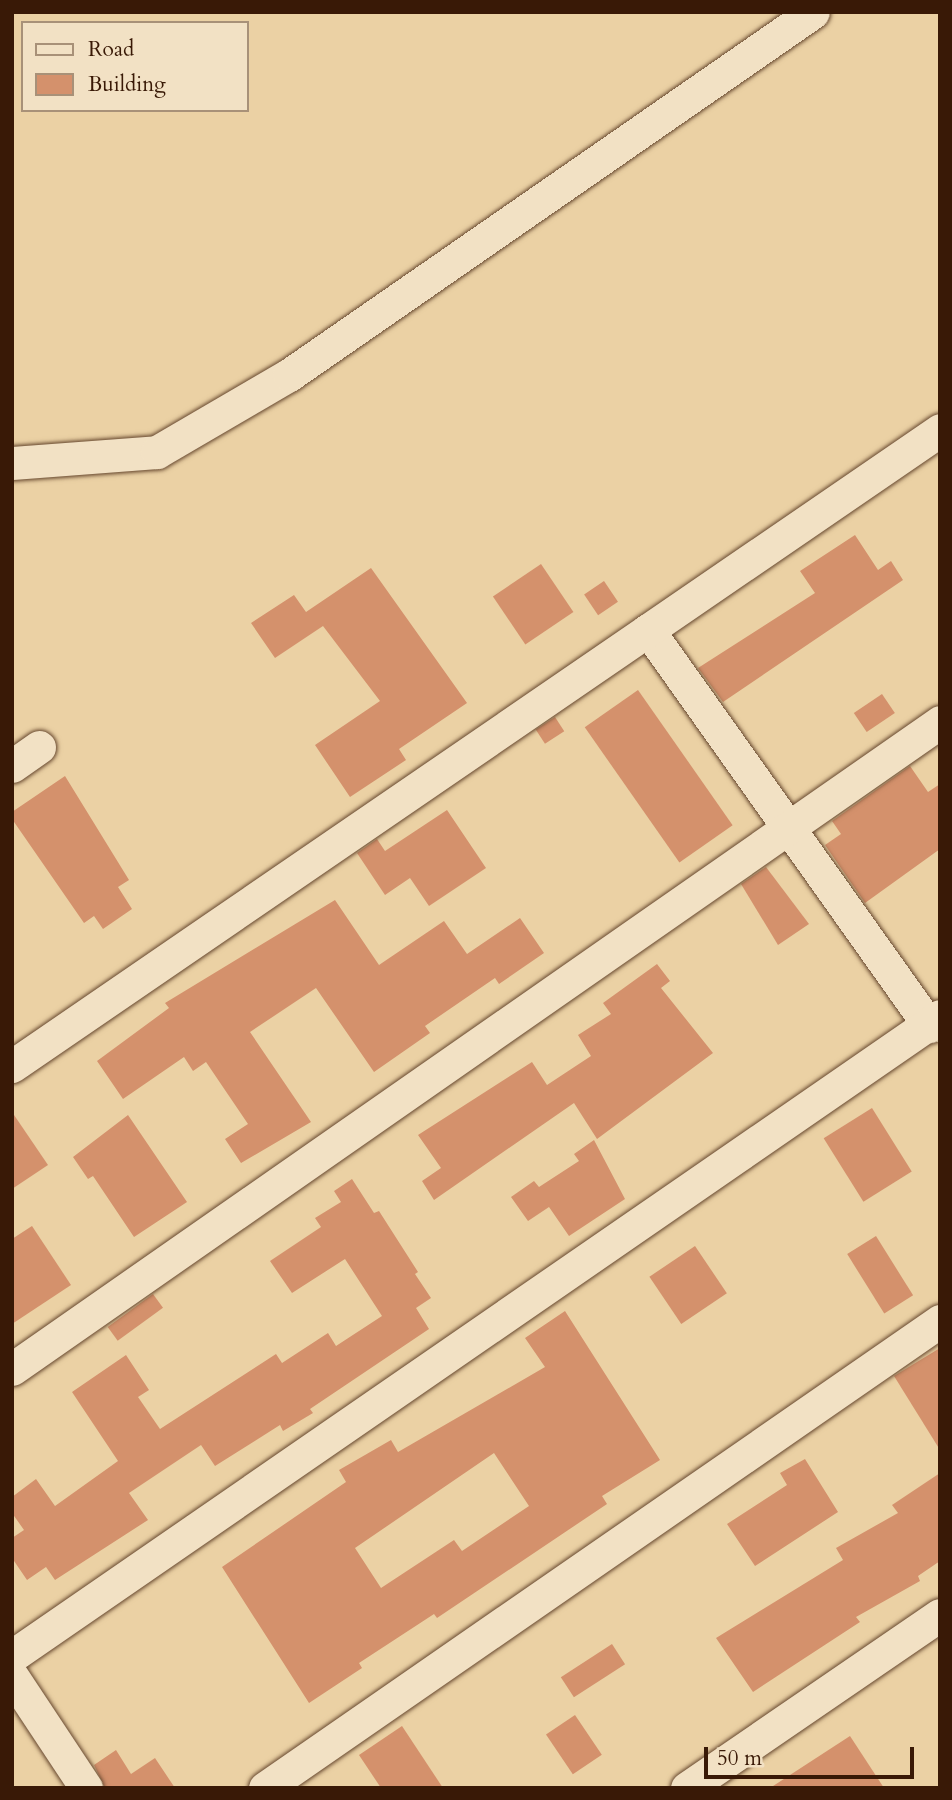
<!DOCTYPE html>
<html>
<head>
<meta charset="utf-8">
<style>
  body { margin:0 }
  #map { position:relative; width:952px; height:1800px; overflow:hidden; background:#ebd1a4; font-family:Cardo,serif }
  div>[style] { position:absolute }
  .building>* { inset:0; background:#d4916c; transform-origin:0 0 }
  .roads { filter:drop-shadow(0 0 2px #66472e) drop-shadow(0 0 2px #66472e) }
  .minor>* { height:33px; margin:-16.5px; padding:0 16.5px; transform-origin:16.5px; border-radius:16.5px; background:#f2e1c4 }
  span { translate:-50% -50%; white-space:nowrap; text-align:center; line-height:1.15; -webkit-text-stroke:5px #f2e1c4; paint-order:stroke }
  .frame { position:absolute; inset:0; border:14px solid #391906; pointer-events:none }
  .legend { position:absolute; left:21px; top:21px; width:228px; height:91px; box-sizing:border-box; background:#f2e1c4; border:2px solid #a89178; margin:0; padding:9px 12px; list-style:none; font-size:21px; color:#391906 }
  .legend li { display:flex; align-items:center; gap:14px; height:35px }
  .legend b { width:35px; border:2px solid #a89178 }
  .scale { position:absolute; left:704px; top:1747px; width:210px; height:32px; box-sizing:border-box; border:4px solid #391906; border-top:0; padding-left:9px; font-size:21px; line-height:24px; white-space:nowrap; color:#391906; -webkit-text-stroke:5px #f2e1c4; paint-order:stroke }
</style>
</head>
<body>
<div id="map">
  <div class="building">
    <i style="clip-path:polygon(855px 535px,878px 570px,891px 561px,903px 580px,723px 702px,698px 668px,815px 593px,800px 571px)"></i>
    <i style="left:541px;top:564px;width:58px;height:58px;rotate:56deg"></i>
    <i style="clip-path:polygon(371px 568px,467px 703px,399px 749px,406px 760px,350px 797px,315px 745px,380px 701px,323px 626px,275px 658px,251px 623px,294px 595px,306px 612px)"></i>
    <i style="left:604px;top:581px;width:25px;height:24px;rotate:56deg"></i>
    <i style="left:638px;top:690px;width:165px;height:65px;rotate:55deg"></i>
    <i style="left:882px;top:694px;width:23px;height:34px;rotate:56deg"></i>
    <i style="left:555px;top:717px;width:17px;height:23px;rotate:57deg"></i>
    <i style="clip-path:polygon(910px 766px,928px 792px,940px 784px,940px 849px,865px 903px,825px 845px,841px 834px,832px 821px)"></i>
    <i style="clip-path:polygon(65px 776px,129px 880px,118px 887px,132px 909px,103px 929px,94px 916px,84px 923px,12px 819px,12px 812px)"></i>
    <i style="clip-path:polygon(447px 810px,486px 868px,429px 906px,410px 878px,385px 895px,357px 853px,377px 839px,385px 851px)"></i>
    <i style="clip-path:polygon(766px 867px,809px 924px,778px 945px,741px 884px)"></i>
    <i style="clip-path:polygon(335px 900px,379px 965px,444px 921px,467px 954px,520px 918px,544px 953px,499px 984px,495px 978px,425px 1026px,430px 1033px,374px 1072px,316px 988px,250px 1032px,311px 1122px,241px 1163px,225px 1139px,248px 1124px,206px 1062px,193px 1071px,184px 1057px,123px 1099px,97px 1061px,169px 1008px,165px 1003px)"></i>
    <i style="clip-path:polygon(657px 964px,670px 981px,661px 988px,713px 1053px,597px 1139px,574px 1103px,434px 1200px,422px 1181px,441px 1168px,418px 1135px,532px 1062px,547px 1085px,591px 1056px,578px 1035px,611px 1014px,603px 1003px)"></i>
    <i style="left:872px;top:1108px;width:75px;height:57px;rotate:58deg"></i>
    <i style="clip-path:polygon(12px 1112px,48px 1165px,12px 1189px)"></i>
    <i style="clip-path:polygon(128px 1115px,187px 1202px,134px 1237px,93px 1176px,88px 1179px,73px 1157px)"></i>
    <i style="clip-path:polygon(594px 1140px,625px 1199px,569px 1236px,549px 1207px,528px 1221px,511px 1197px,534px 1181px,539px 1187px,579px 1161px,574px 1154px)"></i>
    <i style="clip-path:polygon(352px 1179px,374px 1213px,379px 1211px,418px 1272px,415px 1274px,431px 1298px,416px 1308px,429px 1329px,310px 1409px,313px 1413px,283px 1431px,280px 1425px,215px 1466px,201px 1445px,129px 1493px,148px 1520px,55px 1580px,46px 1567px,27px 1580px,12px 1558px,12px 1538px,24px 1530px,12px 1513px,12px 1497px,36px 1479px,55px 1506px,118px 1461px,72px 1392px,126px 1355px,149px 1390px,138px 1397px,160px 1429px,276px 1354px,282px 1363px,328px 1333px,336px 1346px,382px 1316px,345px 1259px,292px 1293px,270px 1261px,321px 1227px,315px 1218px,341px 1202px,334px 1191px)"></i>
    <i style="clip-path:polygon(32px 1226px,71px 1285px,12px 1324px,12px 1239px)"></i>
    <i style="left:876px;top:1236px;width:70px;height:34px;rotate:58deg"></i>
    <i style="left:695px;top:1246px;width:57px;height:55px;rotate:56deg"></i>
    <i style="left:153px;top:1294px;width:17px;height:56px;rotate:54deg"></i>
    <i style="clip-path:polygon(evenodd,565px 1311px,660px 1460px,602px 1496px,607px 1504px,437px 1618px,434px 1614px,359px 1663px,362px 1668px,309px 1703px,222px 1567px,346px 1482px,339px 1470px,391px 1440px,398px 1452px,545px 1367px,525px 1338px,565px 1311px,494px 1453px,529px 1506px,462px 1551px,454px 1540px,381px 1588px,355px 1548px,494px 1453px)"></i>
    <i style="clip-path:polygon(940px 1348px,940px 1450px,894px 1376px)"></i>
    <i style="clip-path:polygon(805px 1459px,838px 1512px,755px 1566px,727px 1524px,787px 1485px,780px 1473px)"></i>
    <i style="clip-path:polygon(940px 1473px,940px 1561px,918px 1576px,920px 1581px,856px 1617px,860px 1622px,753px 1692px,716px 1638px,843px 1560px,836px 1548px,898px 1513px,892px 1505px)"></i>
    <i style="left:612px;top:1644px;width:24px;height:61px;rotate:57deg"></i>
    <i style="left:575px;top:1715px;width:48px;height:35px;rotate:56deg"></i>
    <i style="clip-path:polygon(402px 1726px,443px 1788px,381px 1788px,359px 1755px)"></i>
    <i style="clip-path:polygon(850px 1736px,884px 1788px,770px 1788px)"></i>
    <i style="clip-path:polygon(116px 1750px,131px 1774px,155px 1758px,175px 1788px,105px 1788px,94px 1765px)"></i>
  </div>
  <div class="roads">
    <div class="minor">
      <i style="left:12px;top:463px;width:145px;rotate:-4.3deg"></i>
      <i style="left:157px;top:452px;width:153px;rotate:-30.3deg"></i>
      <i style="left:289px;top:375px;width:637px;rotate:-34.71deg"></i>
      <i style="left:648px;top:630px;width:486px;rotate:54.6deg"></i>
      <i style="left:12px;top:766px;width:33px;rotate:-35deg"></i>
      <i style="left:12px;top:1066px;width:1125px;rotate:-34.42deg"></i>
      <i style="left:12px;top:1369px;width:1131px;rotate:-34.88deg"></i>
      <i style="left:12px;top:1656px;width:1127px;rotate:-34.59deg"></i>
      <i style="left:12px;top:1676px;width:134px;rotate:56.5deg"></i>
      <i style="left:265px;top:1788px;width:821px;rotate:-34.68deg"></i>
      <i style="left:687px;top:1788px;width:306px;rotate:-34.4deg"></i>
    </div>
  </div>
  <div class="frame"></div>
  <ul class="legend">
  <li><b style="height:9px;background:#f2e1c4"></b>Road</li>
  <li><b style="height:19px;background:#d4916c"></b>Building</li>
  </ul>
  <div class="scale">50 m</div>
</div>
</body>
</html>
